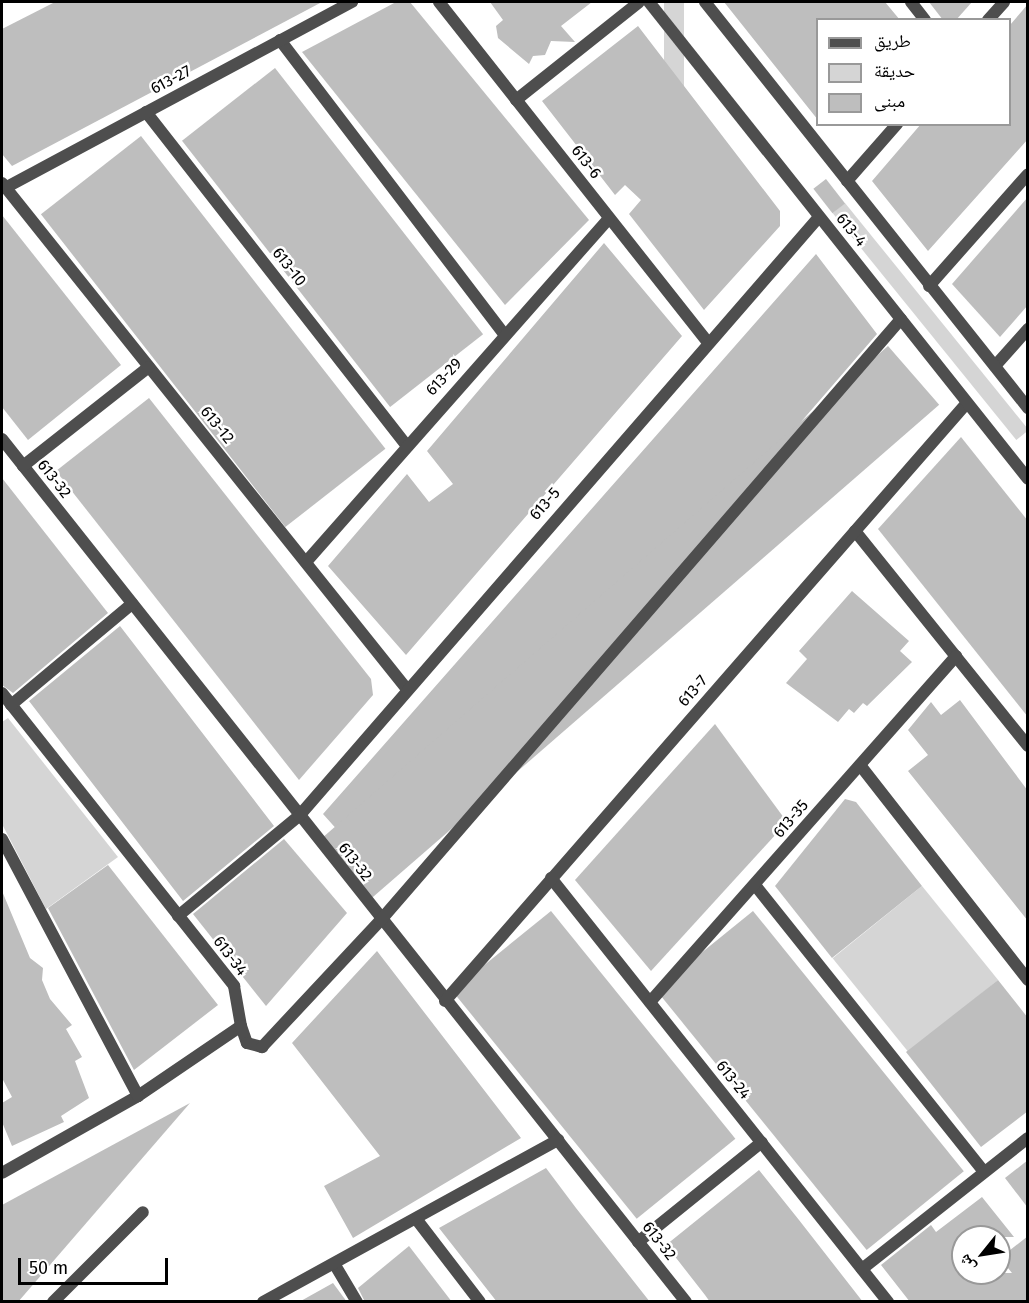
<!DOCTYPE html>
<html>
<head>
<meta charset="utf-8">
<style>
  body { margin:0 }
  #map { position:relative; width:1029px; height:1303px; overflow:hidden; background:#fff; font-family:"Fira Sans","Noto Naskh Arabic",sans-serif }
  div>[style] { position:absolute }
  .green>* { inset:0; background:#d5d5d5; transform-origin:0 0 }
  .building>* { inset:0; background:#bebebe; transform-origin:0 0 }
  .minor>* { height:12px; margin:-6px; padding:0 6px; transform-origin:6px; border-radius:6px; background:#4e4e4e }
  .tertiary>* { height:12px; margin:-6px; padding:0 6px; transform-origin:6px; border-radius:6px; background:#4e4e4e }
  span { translate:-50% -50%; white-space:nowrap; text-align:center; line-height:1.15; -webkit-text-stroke:5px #fff; paint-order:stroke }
  .street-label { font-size:16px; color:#000 }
  .frame { position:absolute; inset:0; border:3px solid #000; pointer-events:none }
  .legend { position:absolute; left:816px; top:18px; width:195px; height:108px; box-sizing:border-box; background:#fff; border:2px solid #999; margin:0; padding:8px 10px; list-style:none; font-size:18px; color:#000 }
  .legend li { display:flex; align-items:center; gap:12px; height:30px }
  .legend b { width:30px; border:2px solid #999 }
  .north { position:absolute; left:951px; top:1225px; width:60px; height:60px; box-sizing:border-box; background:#fff; border:2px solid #999; border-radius:50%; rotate:240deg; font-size:16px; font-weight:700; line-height:24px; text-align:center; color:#000 }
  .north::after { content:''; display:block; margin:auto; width:21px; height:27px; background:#000; clip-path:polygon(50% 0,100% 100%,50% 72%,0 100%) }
  .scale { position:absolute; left:18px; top:1258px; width:150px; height:27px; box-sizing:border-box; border:3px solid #000; border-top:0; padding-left:8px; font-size:18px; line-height:21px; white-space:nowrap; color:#000; -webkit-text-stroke:4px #fff; paint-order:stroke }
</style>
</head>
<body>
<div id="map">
  <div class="green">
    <i style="left:664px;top:2px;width:20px;height:240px"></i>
    <i style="left:845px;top:203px;width:292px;height:16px;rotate:51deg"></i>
    <i style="clip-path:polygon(8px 718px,118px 857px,46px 909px,2px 824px,2px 722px)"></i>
    <i style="left:922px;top:886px;width:121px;height:115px;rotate:51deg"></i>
  </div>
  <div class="building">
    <i style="clip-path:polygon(55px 2px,322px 2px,12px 166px,2px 154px,2px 29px)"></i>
    <i style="clip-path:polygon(396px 2px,410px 2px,589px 220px,505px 305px,302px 52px)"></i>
    <i style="clip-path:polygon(490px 2px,592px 2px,561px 26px,575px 42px,551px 41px,545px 55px,533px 56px,529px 64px,498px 38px,496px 26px,503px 20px)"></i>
    <i style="clip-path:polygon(724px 2px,885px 2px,900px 20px,818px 20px,818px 120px)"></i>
    <i style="clip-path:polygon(929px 2px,972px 2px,956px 20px,943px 20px)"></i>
    <i style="clip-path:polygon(1028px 4px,1028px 139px,928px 251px,872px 181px,921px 124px,1010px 124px,1010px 25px)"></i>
    <i style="clip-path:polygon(638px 26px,780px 211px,780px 226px,704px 310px,629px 214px,641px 200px,625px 185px,615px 195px,542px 101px)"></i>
    <i style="left:275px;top:68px;width:338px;height:118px;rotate:52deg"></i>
    <i style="left:141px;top:136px;width:397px;height:127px;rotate:52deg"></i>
    <i style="left:826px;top:179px;width:31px;height:16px;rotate:52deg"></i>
    <i style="clip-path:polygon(1028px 197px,1028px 305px,1000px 337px,952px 284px)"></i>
    <i style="clip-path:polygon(2px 215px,121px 365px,28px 440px,2px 407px)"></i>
    <i style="clip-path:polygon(604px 243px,682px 336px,406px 655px,328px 566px,407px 474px,429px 502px,453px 484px,427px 451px)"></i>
    <i style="clip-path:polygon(816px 254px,877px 334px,601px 653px,593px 646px,384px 882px,323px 814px)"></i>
    <i style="left:888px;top:346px;width:78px;height:751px;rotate:49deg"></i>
    <i style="clip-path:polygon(149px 398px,371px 679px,373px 695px,299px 780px,56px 471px)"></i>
    <i style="clip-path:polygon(961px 437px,1028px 521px,1028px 717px,878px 529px)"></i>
    <i style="clip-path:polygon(2px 478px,108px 613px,13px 693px,2px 685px)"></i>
    <i style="clip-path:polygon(852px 591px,909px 641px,900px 651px,912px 662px,867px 706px,863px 703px,854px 713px,849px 709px,838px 722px,786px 683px,807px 659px,799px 651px)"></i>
    <i style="clip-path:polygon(120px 626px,274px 826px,183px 901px,29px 701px,23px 706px)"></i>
    <i style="clip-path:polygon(960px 700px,1028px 791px,1028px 921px,908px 771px,928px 755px,908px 730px,931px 702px,941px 715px)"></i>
    <i style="clip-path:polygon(715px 724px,787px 822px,651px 971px,575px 880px)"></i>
    <i style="clip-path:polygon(845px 799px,856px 802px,922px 886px,832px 958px,775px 886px)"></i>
    <i style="clip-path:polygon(284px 839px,347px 913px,266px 1006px,193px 914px)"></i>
    <i style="clip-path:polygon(108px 865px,218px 1005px,134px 1070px,48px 908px)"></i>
    <i style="clip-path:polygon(2px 891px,30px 958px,43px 968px,42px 980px,50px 999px,72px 1025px,66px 1029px,82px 1057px,75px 1061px,89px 1098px,61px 1116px,64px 1122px,12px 1146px,2px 1122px,2px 1103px,12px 1097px,2px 1078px)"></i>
    <i style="left:551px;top:911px;width:293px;height:127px;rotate:51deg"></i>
    <i style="left:753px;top:911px;width:335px;height:125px;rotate:51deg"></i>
    <i style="clip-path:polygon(377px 951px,521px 1138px,353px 1238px,324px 1186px,380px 1156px,292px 1043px)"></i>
    <i style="clip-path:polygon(998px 980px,1028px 1018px,1028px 1111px,981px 1147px,906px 1052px)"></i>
    <i style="clip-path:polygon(190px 1103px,18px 1302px,2px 1302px,2px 1205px)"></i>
    <i style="clip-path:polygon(1028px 1160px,1028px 1208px,1005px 1178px)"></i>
    <i style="clip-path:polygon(546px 1168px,576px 1208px,650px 1302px,497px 1302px,439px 1228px)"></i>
    <i style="clip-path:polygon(759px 1170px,799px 1220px,863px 1302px,710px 1302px,705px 1295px,666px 1245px)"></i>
    <i style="clip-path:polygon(982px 1197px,1014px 1237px,963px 1237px,963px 1273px,1012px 1273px,1000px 1258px,1028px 1236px,1028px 1302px,910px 1302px,881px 1265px,931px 1225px,936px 1232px)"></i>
    <i style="clip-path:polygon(409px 1246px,452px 1302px,365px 1302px,358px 1288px)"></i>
    <i style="clip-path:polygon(333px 1283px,347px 1302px,299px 1302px)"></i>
  </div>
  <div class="minor">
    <i style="left:439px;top:2px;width:434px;rotate:51.7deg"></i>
    <i style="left:911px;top:2px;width:23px;rotate:52deg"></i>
    <i style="left:988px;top:20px;width:24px;rotate:-48deg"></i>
    <i style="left:280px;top:40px;width:371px;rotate:52.7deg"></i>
    <i style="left:516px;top:100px;width:157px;rotate:-38.5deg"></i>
    <i style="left:146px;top:112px;width:420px;rotate:52deg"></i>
    <i style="left:847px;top:181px;width:76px;rotate:-48.7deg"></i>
    <i style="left:2px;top:183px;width:647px;rotate:51.34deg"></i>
    <i style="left:5px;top:188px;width:394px;rotate:-28.2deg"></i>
    <i style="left:929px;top:286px;width:149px;rotate:-48.5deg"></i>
    <i style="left:995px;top:366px;width:50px;rotate:-48.3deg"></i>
    <i style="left:2px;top:439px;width:1101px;rotate:51.6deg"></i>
    <i style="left:23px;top:466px;width:160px;rotate:-38.2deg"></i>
    <i style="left:855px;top:531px;width:276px;rotate:51.2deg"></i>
    <i style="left:306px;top:562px;width:458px;rotate:-48.6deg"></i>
    <i style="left:2px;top:693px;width:374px;rotate:51.6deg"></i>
    <i style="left:234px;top:986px;width:41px;rotate:80.1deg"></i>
    <i style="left:241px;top:1026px;width:125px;rotate:145.8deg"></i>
    <i style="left:138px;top:1096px;width:156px;rotate:150.5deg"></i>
    <i style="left:11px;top:705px;width:158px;rotate:-39.9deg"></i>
    <i style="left:860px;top:765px;width:273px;rotate:52deg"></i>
    <i style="left:2px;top:839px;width:291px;rotate:62.1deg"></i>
    <i style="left:551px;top:878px;width:542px;rotate:51.52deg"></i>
    <i style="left:755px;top:885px;width:367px;rotate:51.4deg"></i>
    <i style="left:178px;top:916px;width:157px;rotate:-39.6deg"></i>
    <i style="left:299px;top:816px;width:793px;rotate:-49.04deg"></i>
    <i style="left:445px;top:1001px;width:792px;rotate:-48.89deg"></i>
    <i style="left:650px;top:1002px;width:462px;rotate:-48.5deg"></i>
    <i style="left:241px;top:1026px;width:18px;rotate:71deg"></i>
    <i style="left:247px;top:1043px;width:16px;rotate:15deg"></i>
    <i style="left:262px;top:1047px;width:173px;rotate:-46.9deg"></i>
    <i style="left:380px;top:921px;width:796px;rotate:-49.13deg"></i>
    <i style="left:417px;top:1220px;width:103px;rotate:52.5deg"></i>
    <i style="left:638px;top:1242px;width:159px;rotate:-38.9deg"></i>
    <i style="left:335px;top:1265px;width:43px;rotate:59.3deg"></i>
    <i style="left:862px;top:1269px;width:211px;rotate:-38.3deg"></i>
    <i style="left:53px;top:1302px;width:127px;rotate:-45deg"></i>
    <i style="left:263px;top:1302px;width:337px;rotate:-28.8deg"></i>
  </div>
  <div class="tertiary">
    <i style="left:649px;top:2px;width:609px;rotate:51.53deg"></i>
    <i style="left:705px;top:2px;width:519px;rotate:51.5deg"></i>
  </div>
  <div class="street-label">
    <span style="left:171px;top:80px;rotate:-28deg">613-27</span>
    <span style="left:586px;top:162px;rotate:52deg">613-6</span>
    <span style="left:851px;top:230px;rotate:51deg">613-4</span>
    <span style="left:289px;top:267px;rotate:52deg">613-10</span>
    <span style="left:444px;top:377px;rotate:-47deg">613-29</span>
    <span style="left:217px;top:425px;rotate:51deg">613-12</span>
    <span style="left:54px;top:479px;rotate:52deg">613-32</span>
    <span style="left:545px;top:504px;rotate:-49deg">613-5</span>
    <span style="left:693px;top:691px;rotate:-49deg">613-7</span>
    <span style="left:791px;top:819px;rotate:-49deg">613-35</span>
    <span style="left:355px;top:862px;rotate:52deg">613-32</span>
    <span style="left:230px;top:956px;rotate:53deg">613-34</span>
    <span style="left:733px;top:1080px;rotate:51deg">613-24</span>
    <span style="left:659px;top:1241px;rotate:52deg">613-32</span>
  </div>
  <div class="frame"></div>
  <ul class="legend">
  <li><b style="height:8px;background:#4e4e4e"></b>طريق</li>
  <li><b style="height:16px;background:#d5d5d5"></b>حديقة</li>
  <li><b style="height:16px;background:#bebebe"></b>مبنى</li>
  </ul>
  <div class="north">ش</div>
  <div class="scale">50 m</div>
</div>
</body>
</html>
